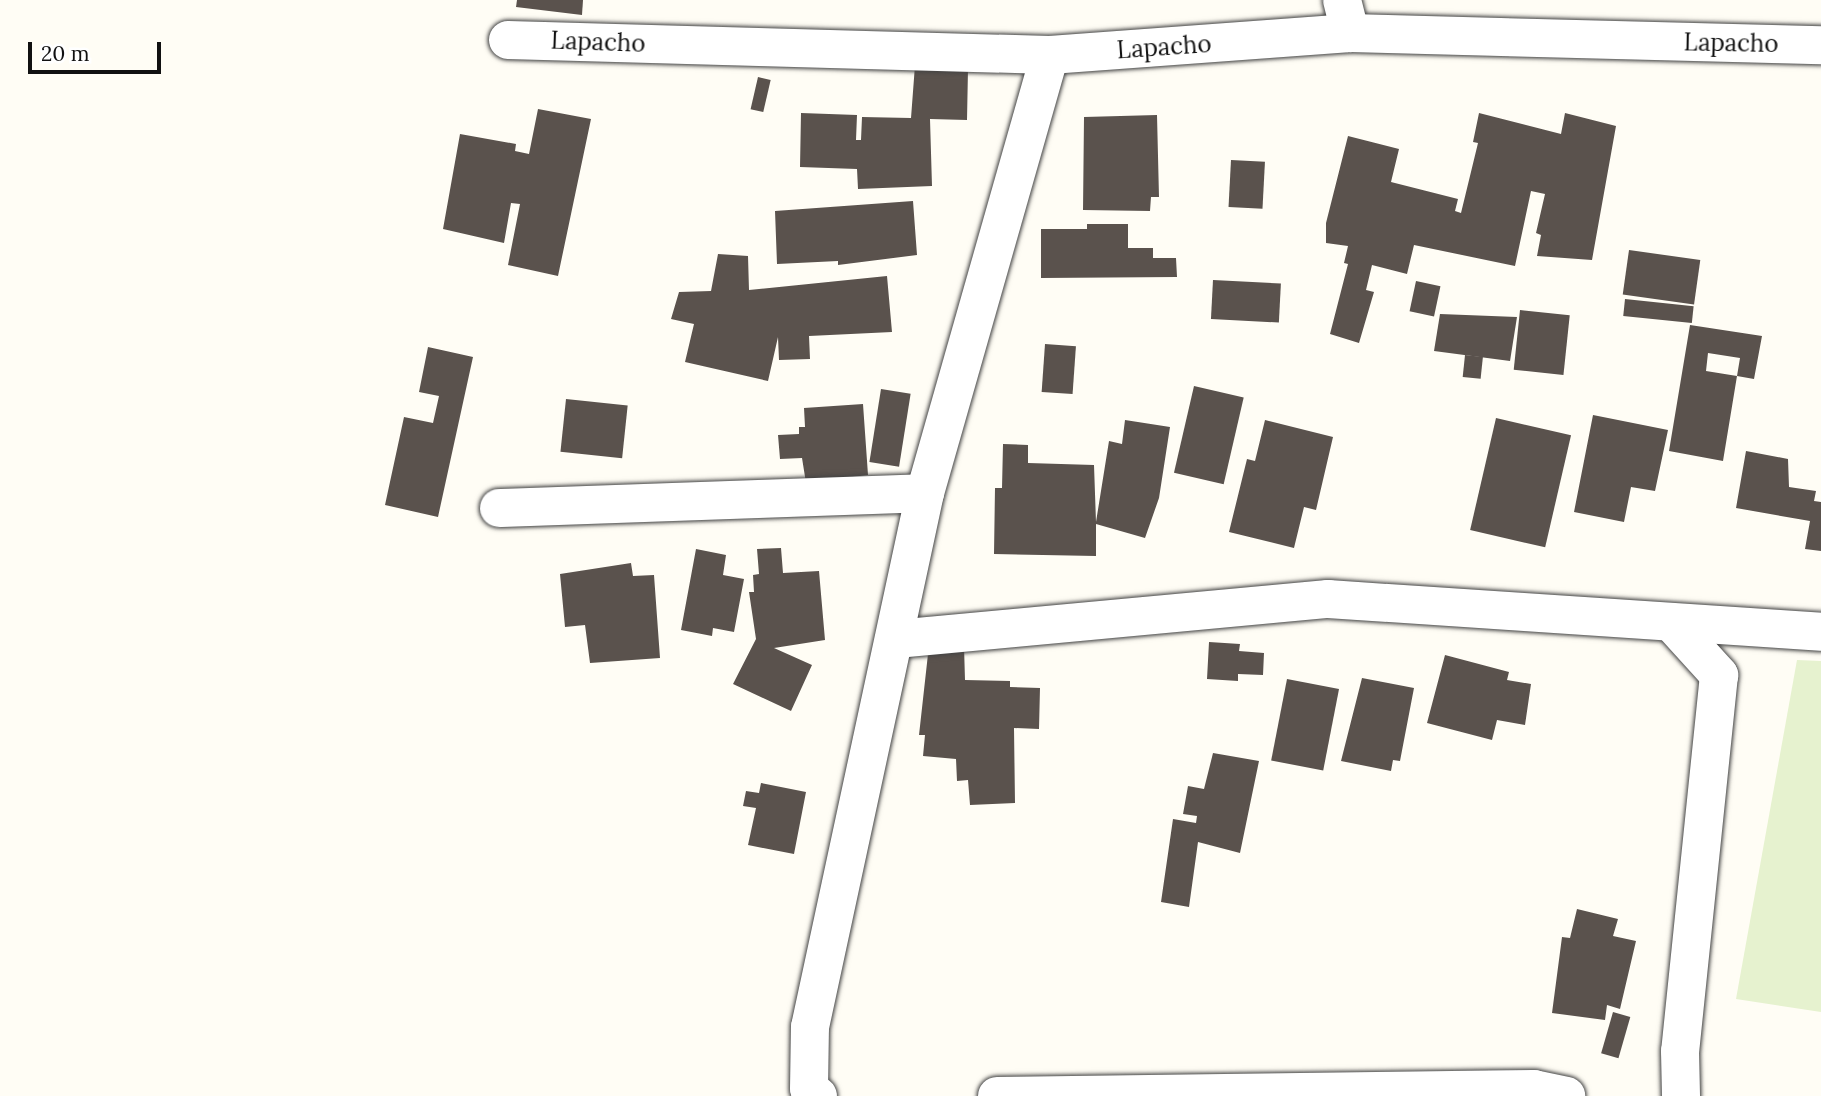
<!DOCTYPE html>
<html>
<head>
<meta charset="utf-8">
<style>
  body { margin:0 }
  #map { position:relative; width:1821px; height:1096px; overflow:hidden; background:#fffdf5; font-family:Lora,serif }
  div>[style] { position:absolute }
  .pitch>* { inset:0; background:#e6f2cf }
  .building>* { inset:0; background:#5a524d; transform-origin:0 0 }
  .roads { filter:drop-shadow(0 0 2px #444) drop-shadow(0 0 2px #444) }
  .minor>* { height:38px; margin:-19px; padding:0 19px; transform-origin:19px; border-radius:19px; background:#fff }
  span { translate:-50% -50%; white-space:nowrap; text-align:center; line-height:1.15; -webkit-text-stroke:7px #fff; paint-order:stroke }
  .street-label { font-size:24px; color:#111 }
  .scale { position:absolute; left:28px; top:42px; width:133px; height:32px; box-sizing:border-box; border:4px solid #111; border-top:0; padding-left:9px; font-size:21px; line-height:24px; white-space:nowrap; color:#111; -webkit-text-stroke:5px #fff; paint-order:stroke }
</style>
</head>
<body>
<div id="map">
  <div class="pitch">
    <i style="clip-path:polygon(1797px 660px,1821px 661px,1821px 1012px,1736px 999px)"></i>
  </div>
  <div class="building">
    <i style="clip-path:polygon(517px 0,583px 0,582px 15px,516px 7px)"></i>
    <i style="clip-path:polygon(915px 65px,968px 69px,967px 120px,930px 119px,932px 186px,858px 189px,857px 169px,800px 167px,801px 113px,857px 115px,856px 140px,861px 140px,862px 117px,911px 118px)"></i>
    <i style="left:758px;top:77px;width:13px;height:33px;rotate:13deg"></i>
    <i style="clip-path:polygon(538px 109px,591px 119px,558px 276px,508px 265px,520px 204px,511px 203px,504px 243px,443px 229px,460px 134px,516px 144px,515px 151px,529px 154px)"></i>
    <i style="clip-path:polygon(1479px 113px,1561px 134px,1565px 113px,1616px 126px,1592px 260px,1537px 256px,1541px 235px,1536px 233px,1545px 194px,1531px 191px,1515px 266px,1414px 245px,1407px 274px,1372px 265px,1366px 290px,1374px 292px,1359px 343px,1330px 334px,1348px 264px,1344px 263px,1348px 246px,1326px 243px,1326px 223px,1348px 136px,1399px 149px,1391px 182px,1458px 199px,1455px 211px,1461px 213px,1478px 143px,1473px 142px)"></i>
    <i style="clip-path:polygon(1157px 115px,1159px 197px,1151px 197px,1150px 211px,1083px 210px,1084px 117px)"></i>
    <i style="left:1231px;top:160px;width:34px;height:47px;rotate:3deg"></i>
    <i style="clip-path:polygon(913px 201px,917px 255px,838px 265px,838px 261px,777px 264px,775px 211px)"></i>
    <i style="clip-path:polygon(1087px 224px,1128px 224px,1128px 248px,1153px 248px,1153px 258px,1176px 258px,1177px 277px,1041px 278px,1041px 229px,1087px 229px)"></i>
    <i style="left:1629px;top:250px;width:72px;height:45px;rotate:8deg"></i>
    <i style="clip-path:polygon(718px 254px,748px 256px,749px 290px,887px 276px,892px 332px,809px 336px,810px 359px,779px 360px,778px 337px,768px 381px,685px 362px,694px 324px,671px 319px,679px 292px,711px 291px)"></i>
    <i style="left:1213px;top:280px;width:68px;height:39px;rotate:3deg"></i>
    <i style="left:1416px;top:281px;width:25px;height:31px;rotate:12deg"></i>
    <i style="left:1625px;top:299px;width:69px;height:17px;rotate:6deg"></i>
    <i style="left:1520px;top:310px;width:50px;height:60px;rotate:6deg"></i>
    <i style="clip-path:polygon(1440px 314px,1517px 317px,1510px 361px,1434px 351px)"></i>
    <i style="clip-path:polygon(1690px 325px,1762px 336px,1754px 379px,1737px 376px,1740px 358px,1708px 353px,1706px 371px,1737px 376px,1723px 461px,1669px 451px)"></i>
    <i style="left:1045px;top:344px;width:31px;height:48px;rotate:4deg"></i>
    <i style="clip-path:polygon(428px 347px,473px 357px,438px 517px,385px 505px,404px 417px,433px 423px,439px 396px,419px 392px)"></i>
    <i style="left:1465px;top:355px;width:18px;height:22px;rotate:6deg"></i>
    <i style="left:1194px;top:386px;width:51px;height:89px;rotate:13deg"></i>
    <i style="left:881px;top:389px;width:30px;height:74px;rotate:9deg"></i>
    <i style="left:566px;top:399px;width:62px;height:53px;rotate:6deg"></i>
    <i style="clip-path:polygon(863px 404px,868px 475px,806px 483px,802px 458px,780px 459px,778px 435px,799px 434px,799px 427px,805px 427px,804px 408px)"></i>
    <i style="clip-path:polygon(1593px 415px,1668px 430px,1655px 491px,1631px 487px,1624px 522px,1574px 512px)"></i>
    <i style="left:1496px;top:418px;width:77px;height:115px;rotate:13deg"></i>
    <i style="clip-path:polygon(1125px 420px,1170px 427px,1159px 498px,1145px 538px,1096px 524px,1096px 556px,994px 554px,995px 488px,1002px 488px,1003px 444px,1028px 445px,1028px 463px,1094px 465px,1096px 522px,1109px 441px,1122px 444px)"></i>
    <i style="clip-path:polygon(1265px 420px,1333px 437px,1316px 510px,1304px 507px,1294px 548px,1229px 532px,1247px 459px,1255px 461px)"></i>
    <i style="clip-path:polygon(1746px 451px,1788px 459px,1789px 487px,1816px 491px,1814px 501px,1821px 502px,1821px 551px,1805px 549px,1810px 521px,1736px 508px)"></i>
    <i style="clip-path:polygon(781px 548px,783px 573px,819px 571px,825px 640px,774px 648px,812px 665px,791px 711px,733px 684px,756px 639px,749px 592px,754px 592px,753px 575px,759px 574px,757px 549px)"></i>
    <i style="clip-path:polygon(696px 549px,726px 555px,723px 575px,744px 579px,734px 632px,713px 628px,712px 636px,681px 630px)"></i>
    <i style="clip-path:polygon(631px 563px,633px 576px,654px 575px,660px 658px,590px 663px,585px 625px,565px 627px,560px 574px)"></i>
    <i style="clip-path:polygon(1209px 642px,1240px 644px,1239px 651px,1264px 653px,1263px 675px,1238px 674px,1238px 681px,1207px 679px)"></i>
    <i style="clip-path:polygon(929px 645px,964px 646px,965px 680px,1010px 681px,1010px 687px,1040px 688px,1039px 729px,1014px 728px,1015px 803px,970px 805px,968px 780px,957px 781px,956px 759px,923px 756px,925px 735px,919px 735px)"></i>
    <i style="clip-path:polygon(1445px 655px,1509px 672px,1507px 680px,1531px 684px,1525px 725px,1497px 720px,1492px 740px,1427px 723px)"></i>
    <i style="clip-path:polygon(1362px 678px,1414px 688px,1400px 761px,1393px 760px,1391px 771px,1341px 761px)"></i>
    <i style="left:1287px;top:679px;width:53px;height:83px;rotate:11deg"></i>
    <i style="clip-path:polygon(1213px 753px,1259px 761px,1240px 853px,1198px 842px,1189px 907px,1161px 902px,1173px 819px,1196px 823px,1197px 816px,1183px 814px,1188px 786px,1204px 789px)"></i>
    <i style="clip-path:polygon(761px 783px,806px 792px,794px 854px,748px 845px,756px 808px,743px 806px,746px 791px,759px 793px)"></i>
    <i style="clip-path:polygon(1577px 909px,1618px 919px,1613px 936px,1636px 941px,1620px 1009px,1607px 1005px,1605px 1020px,1552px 1013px,1562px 937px,1570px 938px)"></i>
    <i style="left:1613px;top:1012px;width:18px;height:43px;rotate:16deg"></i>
  </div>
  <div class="roads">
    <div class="minor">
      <i style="left:1342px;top:0;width:34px;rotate:76deg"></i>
      <i style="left:508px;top:40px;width:542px;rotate:1.59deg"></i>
      <i style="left:1050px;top:55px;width:301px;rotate:-4.2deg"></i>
      <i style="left:1350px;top:33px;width:471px;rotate:1.5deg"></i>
      <i style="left:499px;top:508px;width:426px;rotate:-2deg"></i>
      <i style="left:1671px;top:622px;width:72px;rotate:47.8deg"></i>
      <i style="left:1719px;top:675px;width:378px;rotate:95.9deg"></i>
      <i style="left:1680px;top:1051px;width:45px;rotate:88.7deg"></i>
      <i style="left:896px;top:639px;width:434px;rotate:-5.3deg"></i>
      <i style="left:1328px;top:599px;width:494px;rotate:3.8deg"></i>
      <i style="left:818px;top:1096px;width:11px;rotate:-142deg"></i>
      <i style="left:809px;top:1089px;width:62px;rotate:-89.1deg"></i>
      <i style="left:810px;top:1027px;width:546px;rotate:-77.85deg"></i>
      <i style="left:925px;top:493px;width:455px;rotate:-74.1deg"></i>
      <i style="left:997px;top:1096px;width:537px;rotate:-0.75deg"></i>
      <i style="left:1534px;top:1089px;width:33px;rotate:12deg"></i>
    </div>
  </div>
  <div class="street-label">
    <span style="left:598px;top:42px;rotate:2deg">Lapacho</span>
    <span style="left:1731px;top:43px;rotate:1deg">Lapacho</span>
    <span style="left:1164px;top:47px;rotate:-4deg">Lapacho</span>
  </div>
  <div class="scale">20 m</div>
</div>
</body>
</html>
